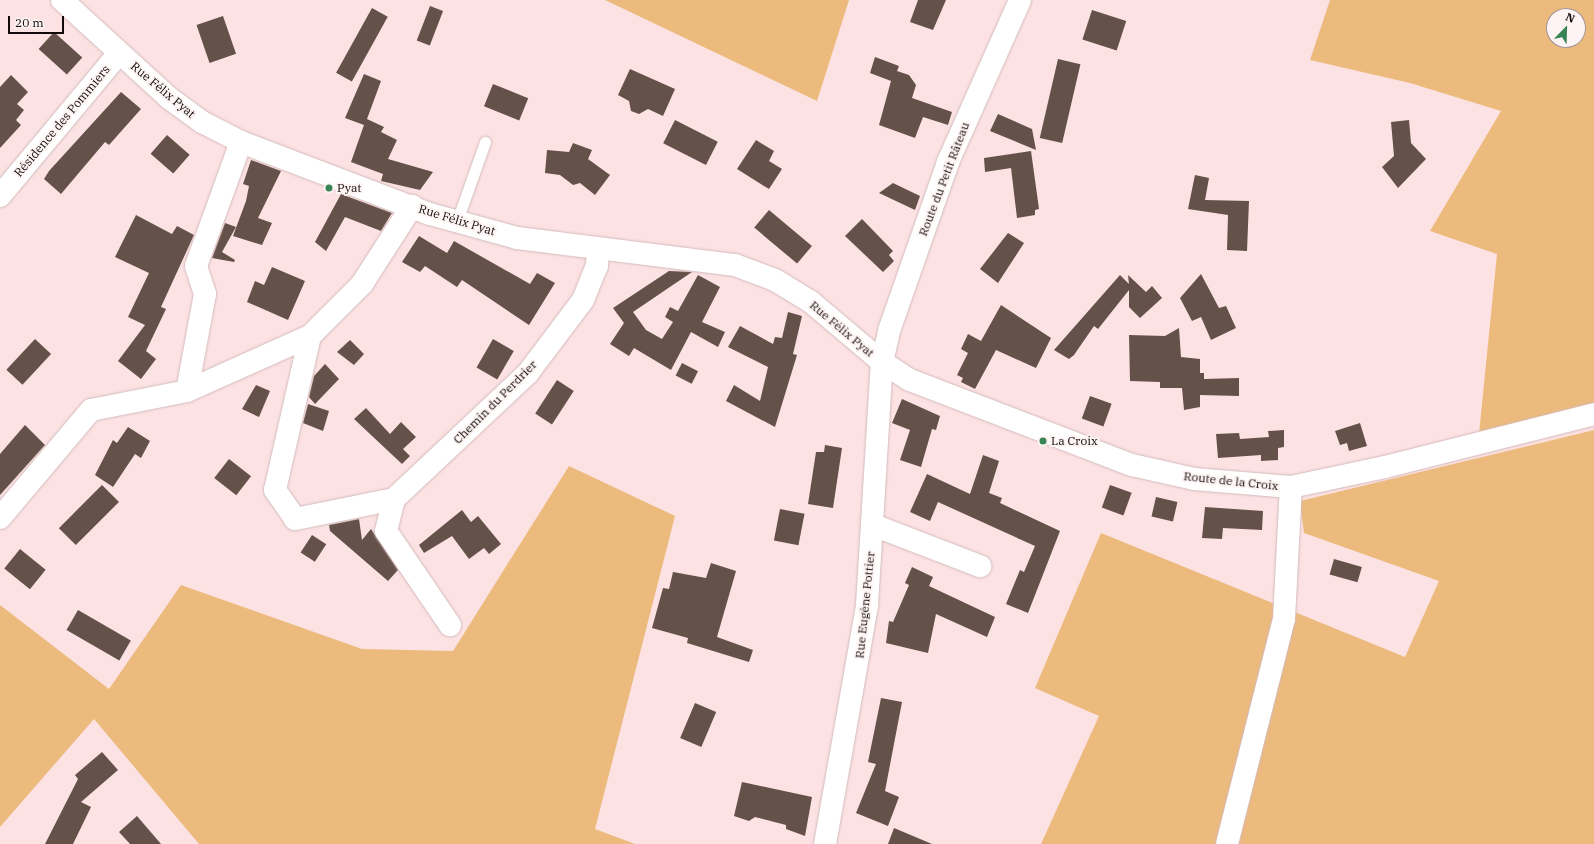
<!DOCTYPE html>
<html>
<head>
<meta charset="utf-8">
<style>
  body { margin:0 }
  #map { position:relative; width:1594px; height:844px; overflow:hidden; background:#fce2e3; font-family:"IBM Plex Serif",serif }
  div>[style] { position:absolute }
  .green>* { inset:0; background:#ecba7d }
  .building>* { inset:0; background:#645149; transform-origin:0 0 }
  .roads { filter:drop-shadow(0 0 1px #d3babb) drop-shadow(0 0 1px #d3babb) }
  .service>* { height:11px; margin:-5.5px; padding:0 5.5px; transform-origin:5.5px; border-radius:5.5px; background:#fff }
  .minor>* { height:22px; margin:-11px; padding:0 11px; transform-origin:11px; border-radius:11px; background:#fff }
  .tertiary>* { height:22px; margin:-11px; padding:0 11px; transform-origin:11px; border-radius:11px; background:#fff }
  .dots>* { width:11px; height:11px; translate:-50% -50%; box-sizing:border-box; border:2px solid #fef4f4; border-radius:50% }
  span { translate:-50% -50%; white-space:nowrap; text-align:center; line-height:1.15; -webkit-text-stroke:4px #fef4f4; paint-order:stroke }
  .street-label { font-size:12px; color:#120a0a }
  .poi-label { font-size:12px; color:#120a0a }
  .left { translate:0 -50%; text-align:left }
  .north { position:absolute; left:1546px; top:8px; width:40px; height:40px; box-sizing:border-box; background:#fef4f4; border:1px solid #a09696; border-radius:50%; rotate:23deg; font-size:11px; font-weight:700; line-height:16px; text-align:center; color:#120a0a }
  .north::after { content:''; display:block; margin:auto; width:14px; height:18px; background:#378555; clip-path:polygon(50% 0,100% 100%,50% 72%,0 100%) }
  .scale { position:absolute; left:8px; top:16px; width:56px; height:18px; box-sizing:border-box; border:2px solid #120a0a; border-top:0; padding-left:5px; font-size:12px; line-height:14px; white-space:nowrap; color:#120a0a; -webkit-text-stroke:3px #fef4f4; paint-order:stroke }
</style>
</head>
<body>
<div id="map">
  <div class="green">
    <i style="clip-path:polygon(605px 0,849px 0,817px 101px)"></i>
    <i style="clip-path:polygon(evenodd,1330px 0,1594px 0,1594px 411px,1479px 434px,1497px 254px,1430px 231px,1501px 111px,1410px 83px,1310px 60px,1330px 0,1554px 16px,1578px 16px,1578px 40px,1554px 40px,1554px 16px)"></i>
    <i style="clip-path:polygon(1594px 430px,1594px 844px,1041px 844px,1099px 716px,1035px 688px,1101px 533px,1405px 657px,1439px 581px,1304px 533px,1300px 501px)"></i>
    <i style="clip-path:polygon(569px 466px,675px 516px,595px 829px,635px 844px,199px 844px,94px 719px,0 827px,0 605px,109px 689px,181px 585px,362px 649px,453px 651px)"></i>
  </div>
  <div class="building">
    <i style="clip-path:polygon(918px 0,946px 0,933px 30px,910px 22px)"></i>
    <i style="left:430px;top:6px;width:14px;height:37px;rotate:21deg"></i>
    <i style="left:372px;top:8px;width:18px;height:74px;rotate:29deg"></i>
    <i style="left:1092px;top:10px;width:36px;height:31px;rotate:18deg"></i>
    <i style="left:223px;top:16px;width:40px;height:28px;rotate:71deg"></i>
    <i style="left:54px;top:32px;width:38px;height:23px;rotate:42deg"></i>
    <i style="clip-path:polygon(875px 57px,899px 66px,897px 71px,909px 75px,916px 85px,912px 98px,952px 112px,948px 125px,923px 117px,915px 138px,879px 125px,891px 81px,870px 73px)"></i>
    <i style="left:1058px;top:59px;width:23px;height:81px;rotate:13deg"></i>
    <i style="clip-path:polygon(630px 69px,675px 89px,663px 116px,648px 109px,639px 114px,631px 111px,629px 101px,618px 95px)"></i>
    <i style="clip-path:polygon(364px 74px,381px 81px,367px 119px,384px 127px,381px 132px,397px 140px,388px 159px,433px 172px,420px 190px,381px 181px,383px 174px,351px 162px,364px 125px,345px 118px)"></i>
    <i style="clip-path:polygon(11px 75px,28px 92px,17px 104px,24px 110px,16px 120px,21px 125px,0 148px,0 87px)"></i>
    <i style="left:493px;top:84px;width:38px;height:24px;rotate:22deg"></i>
    <i style="clip-path:polygon(121px 92px,141px 109px,109px 145px,105px 142px,61px 194px,44px 179px,49px 171px)"></i>
    <i style="clip-path:polygon(998px 114px,1032px 129px,1036px 150px,990px 131px)"></i>
    <i style="left:675px;top:120px;width:48px;height:26px;rotate:27deg"></i>
    <i style="clip-path:polygon(1409px 120px,1411px 143px,1426px 159px,1398px 188px,1382px 167px,1394px 156px,1391px 122px)"></i>
    <i style="left:167px;top:135px;width:30px;height:25px;rotate:41deg"></i>
    <i style="clip-path:polygon(756px 140px,774px 151px,769px 161px,782px 169px,769px 189px,737px 169px)"></i>
    <i style="clip-path:polygon(573px 143px,592px 150px,588px 159px,610px 175px,595px 195px,580px 183px,573px 185px,560px 175px,545px 173px,547px 150px,569px 152px)"></i>
    <i style="clip-path:polygon(1031px 151px,1039px 209px,1035px 210px,1035px 215px,1017px 218px,1011px 168px,985px 172px,984px 158px)"></i>
    <i style="clip-path:polygon(251px 160px,281px 171px,258px 218px,272px 223px,262px 245px,233px 236px,246px 201px,249px 186px,243px 184px)"></i>
    <i style="clip-path:polygon(1195px 175px,1209px 178px,1205px 200px,1249px 201px,1247px 251px,1227px 250px,1228px 215px,1188px 209px)"></i>
    <i style="clip-path:polygon(893px 183px,920px 196px,915px 210px,879px 193px)"></i>
    <i style="clip-path:polygon(341px 194px,392px 213px,381px 231px,345px 217px,326px 251px,315px 242px)"></i>
    <i style="left:769px;top:210px;width:56px;height:23px;rotate:40deg"></i>
    <i style="clip-path:polygon(136px 215px,172px 234px,177px 226px,194px 235px,161px 307px,166px 309px,146px 351px,156px 359px,141px 379px,118px 361px,145px 325px,128px 317px,149px 273px,115px 257px)"></i>
    <i style="clip-path:polygon(862px 219px,893px 251px,889px 255px,894px 261px,883px 272px,845px 236px)"></i>
    <i style="clip-path:polygon(225px 223px,236px 227px,222px 252px,235px 260px,234px 262px,212px 258px)"></i>
    <i style="clip-path:polygon(1008px 233px,1024px 243px,998px 283px,980px 269px)"></i>
    <i style="clip-path:polygon(419px 236px,447px 253px,454px 241px,530px 284px,537px 273px,555px 283px,529px 325px,462px 280px,457px 287px,425px 266px,420px 272px,402px 262px)"></i>
    <i style="clip-path:polygon(272px 267px,305px 281px,288px 320px,247px 302px,255px 281px,264px 285px)"></i>
    <i style="clip-path:polygon(669px 271px,692px 272px,633px 312px,646px 330px,662px 339px,673px 322px,665px 317px,670px 307px,678px 311px,698px 275px,720px 287px,702px 322px,725px 332px,718px 347px,691px 332px,671px 370px,634px 348px,629px 356px,610px 344px,624px 323px,613px 308px)"></i>
    <i style="clip-path:polygon(1201px 274px,1219px 308px,1226px 306px,1236px 328px,1211px 340px,1201px 317px,1192px 321px,1180px 298px)"></i>
    <i style="clip-path:polygon(1120px 275px,1129px 284px,1128px 275px,1146px 292px,1152px 286px,1162px 298px,1140px 318px,1129px 307px,1129px 290px,1098px 329px,1094px 326px,1074px 355px,1069px 359px,1054px 350px)"></i>
    <i style="clip-path:polygon(1001px 305px,1051px 338px,1036px 368px,996px 350px,975px 389px,961px 382px,963px 378px,957px 375px,968px 353px,961px 349px,968px 334px,981px 341px)"></i>
    <i style="clip-path:polygon(788px 312px,802px 316px,793px 354px,797px 355px,775px 427px,726px 401px,734px 385px,760px 401px,768px 367px,728px 347px,740px 326px,773px 344px,775px 337px,782px 338px)"></i>
    <i style="clip-path:polygon(1179px 328px,1181px 357px,1200px 359px,1200px 373px,1204px 373px,1204px 379px,1239px 378px,1239px 396px,1200px 395px,1200px 407px,1184px 410px,1182px 388px,1160px 388px,1160px 382px,1130px 381px,1129px 335px,1165px 336px)"></i>
    <i style="left:35px;top:339px;width:22px;height:42px;rotate:43deg"></i>
    <i style="left:493px;top:339px;width:24px;height:33px;rotate:30deg"></i>
    <i style="clip-path:polygon(350px 340px,364px 354px,354px 365px,337px 352px)"></i>
    <i style="left:682px;top:363px;width:18px;height:14px;rotate:27deg"></i>
    <i style="clip-path:polygon(325px 364px,339px 379px,315px 404px,309px 397px,314px 376px)"></i>
    <i style="left:557px;top:380px;width:20px;height:40px;rotate:33deg"></i>
    <i style="clip-path:polygon(256px 385px,270px 391px,259px 417px,242px 409px)"></i>
    <i style="left:1090px;top:396px;width:23px;height:24px;rotate:20deg"></i>
    <i style="clip-path:polygon(902px 399px,940px 416px,936px 430px,932px 429px,921px 467px,900px 460px,910px 430px,892px 423px)"></i>
    <i style="clip-path:polygon(308px 404px,329px 411px,323px 431px,303px 423px)"></i>
    <i style="clip-path:polygon(366px 408px,390px 434px,401px 422px,416px 437px,403px 449px,410px 456px,402px 464px,354px 419px)"></i>
    <i style="clip-path:polygon(1360px 423px,1367px 446px,1349px 451px,1347px 443px,1340px 445px,1335px 431px)"></i>
    <i style="clip-path:polygon(25px 425px,45px 445px,0 495px,0 454px)"></i>
    <i style="clip-path:polygon(128px 427px,150px 441px,141px 458px,135px 454px,113px 487px,95px 475px,113px 440px,117px 443px)"></i>
    <i style="clip-path:polygon(1284px 430px,1284px 447px,1278px 448px,1278px 460px,1261px 461px,1261px 455px,1218px 458px,1216px 434px,1239px 433px,1240px 439px,1269px 437px,1268px 431px)"></i>
    <i style="clip-path:polygon(825px 445px,842px 448px,833px 508px,808px 504px,816px 452px,824px 452px)"></i>
    <i style="clip-path:polygon(983px 455px,999px 461px,989px 493px,1002px 498px,1000px 503px,1060px 531px,1028px 613px,1006px 604px,1020px 570px,1024px 572px,1035px 546px,938px 502px,930px 521px,910px 512px,927px 474px,970px 494px)"></i>
    <i style="left:229px;top:459px;width:28px;height:24px;rotate:38deg"></i>
    <i style="left:102px;top:485px;width:24px;height:61px;rotate:45deg"></i>
    <i style="left:1110px;top:485px;width:23px;height:24px;rotate:20deg"></i>
    <i style="left:1156px;top:497px;width:22px;height:20px;rotate:13deg"></i>
    <i style="clip-path:polygon(1205px 507px,1263px 511px,1262px 530px,1223px 528px,1222px 539px,1202px 538px)"></i>
    <i style="left:780px;top:509px;width:25px;height:32px;rotate:11deg"></i>
    <i style="clip-path:polygon(462px 510px,471px 522px,478px 516px,501px 544px,489px 554px,484px 548px,469px 559px,452px 536px,424px 553px,419px 545px)"></i>
    <i style="clip-path:polygon(359px 519px,362px 540px,371px 529px,398px 570px,388px 581px,330px 531px,329px 525px)"></i>
    <i style="left:312px;top:535px;width:17px;height:21px;rotate:33deg"></i>
    <i style="left:20px;top:549px;width:33px;height:25px;rotate:39deg"></i>
    <i style="left:1334px;top:559px;width:29px;height:16px;rotate:16deg"></i>
    <i style="clip-path:polygon(711px 563px,736px 571px,717px 637px,753px 650px,749px 662px,687px 643px,688px 638px,652px 628px,663px 588px,669px 589px,673px 572px,706px 578px)"></i>
    <i style="clip-path:polygon(912px 567px,933px 577px,929px 586px,995px 617px,987px 637px,936px 614px,928px 653px,886px 643px,889px 621px,893px 622px,909px 585px,905px 583px)"></i>
    <i style="left:78px;top:610px;width:61px;height:23px;rotate:30deg"></i>
    <i style="clip-path:polygon(881px 698px,902px 702px,885px 791px,899px 797px,888px 826px,856px 813px,876px 764px,868px 762px)"></i>
    <i style="left:695px;top:703px;width:23px;height:38px;rotate:23deg"></i>
    <i style="clip-path:polygon(102px 752px,118px 770px,81px 802px,91px 807px,73px 844px,45px 844px,78px 779px,75px 775px)"></i>
    <i style="clip-path:polygon(742px 782px,812px 797px,805px 836px,786px 829px,786px 825px,755px 817px,749px 821px,734px 816px)"></i>
    <i style="clip-path:polygon(137px 816px,161px 844px,130px 844px,119px 832px)"></i>
    <i style="clip-path:polygon(894px 828px,932px 844px,888px 844px)"></i>
  </div>
  <div class="roads">
    <div class="service">
      <i style="left:457px;top:221px;width:84px;rotate:-70.5deg"></i>
    </div>
    <div class="minor">
      <i style="left:0;top:196px;width:186px;rotate:-50.2deg"></i>
      <i style="left:310px;top:336px;width:158px;rotate:102.8deg"></i>
      <i style="left:275px;top:490px;width:35px;rotate:55deg"></i>
      <i style="left:295px;top:519px;width:101px;rotate:-11.4deg"></i>
      <i style="left:394px;top:499px;width:184px;rotate:-43.2deg"></i>
      <i style="left:528px;top:373px;width:91px;rotate:-53deg"></i>
      <i style="left:583px;top:300px;width:37px;rotate:-68deg"></i>
      <i style="left:597px;top:266px;width:16px;rotate:-86deg"></i>
      <i style="left:882px;top:362px;width:33px;rotate:33deg"></i>
      <i style="left:910px;top:380px;width:238px;rotate:21deg"></i>
      <i style="left:1132px;top:465px;width:64px;rotate:12.7deg"></i>
      <i style="left:1194px;top:479px;width:97px;rotate:4.7deg"></i>
      <i style="left:1291px;top:487px;width:96px;rotate:-12deg"></i>
      <i style="left:1385px;top:467px;width:216px;rotate:-14.2deg"></i>
      <i style="left:187px;top:391px;width:99px;rotate:-79.5deg"></i>
      <i style="left:205px;top:294px;width:29px;rotate:-108deg"></i>
      <i style="left:196px;top:266px;width:132px;rotate:-70.1deg"></i>
      <i style="left:394px;top:499px;width:33px;rotate:104deg"></i>
      <i style="left:386px;top:531px;width:114px;rotate:55.8deg"></i>
      <i style="left:0;top:518px;width:141px;rotate:-49.9deg"></i>
      <i style="left:91px;top:410px;width:98px;rotate:-11.2deg"></i>
      <i style="left:187px;top:391px;width:135px;rotate:-24.1deg"></i>
      <i style="left:310px;top:336px;width:74px;rotate:-45deg"></i>
      <i style="left:362px;top:284px;width:93px;rotate:-57.3deg"></i>
      <i style="left:873px;top:525px;width:115px;rotate:21deg"></i>
      <i style="left:1227px;top:844px;width:232px;rotate:-75.8deg"></i>
      <i style="left:1284px;top:619px;width:132px;rotate:-87deg"></i>
    </div>
    <div class="tertiary">
      <i style="left:62px;top:0;width:145px;rotate:42.5deg"></i>
      <i style="left:169px;top:98px;width:41px;rotate:36deg"></i>
      <i style="left:202px;top:122px;width:44px;rotate:27.1deg"></i>
      <i style="left:241px;top:142px;width:202px;rotate:20.9deg"></i>
      <i style="left:430px;top:214px;width:90px;rotate:15.4deg"></i>
      <i style="left:517px;top:238px;width:220px;rotate:7.1deg"></i>
      <i style="left:735px;top:265px;width:43px;rotate:20.6deg"></i>
      <i style="left:775px;top:280px;width:42px;rotate:31.4deg"></i>
      <i style="left:811px;top:302px;width:93px;rotate:40.2deg"></i>
      <i style="left:825px;top:844px;width:243px;rotate:-80deg"></i>
      <i style="left:867px;top:605px;width:243px;rotate:-86.5deg"></i>
      <i style="left:882px;top:362px;width:35px;rotate:-77deg"></i>
      <i style="left:890px;top:328px;width:176px;rotate:-70.7deg"></i>
      <i style="left:948px;top:162px;width:177px;rotate:-66deg"></i>
    </div>
  </div>
  <div class="dots">
    <i style="left:329px;top:188px;background:#378555"></i>
    <i style="left:1043px;top:441px;background:#378555"></i>
  </div>
  <div class="street-label">
    <span style="left:163px;top:90px;rotate:40deg">Rue Félix Pyat</span>
    <span style="left:62px;top:121px;rotate:-50deg">Résidence des Pommiers</span>
    <span style="left:944px;top:179px;rotate:-69deg">Route du Petit Râteau</span>
    <span style="left:457px;top:220px;rotate:17deg">Rue Félix Pyat</span>
    <span style="left:842px;top:329px;rotate:40deg">Rue Félix Pyat</span>
    <span style="left:495px;top:402px;rotate:-45deg">Chemin du Perdrier</span>
    <span style="left:1231px;top:481px;rotate:6deg">Route de la Croix</span>
    <span style="left:865px;top:605px;rotate:-84deg">Rue Eugène Pottier</span>
  </div>
  <div class="poi-label">
    <span class="left" style="left:337px;top:188px">Pyat</span>
    <span class="left" style="left:1051px;top:441px">La Croix</span>
  </div>
  <div class="north">N</div>
  <div class="scale">20 m</div>
</div>
</body>
</html>
